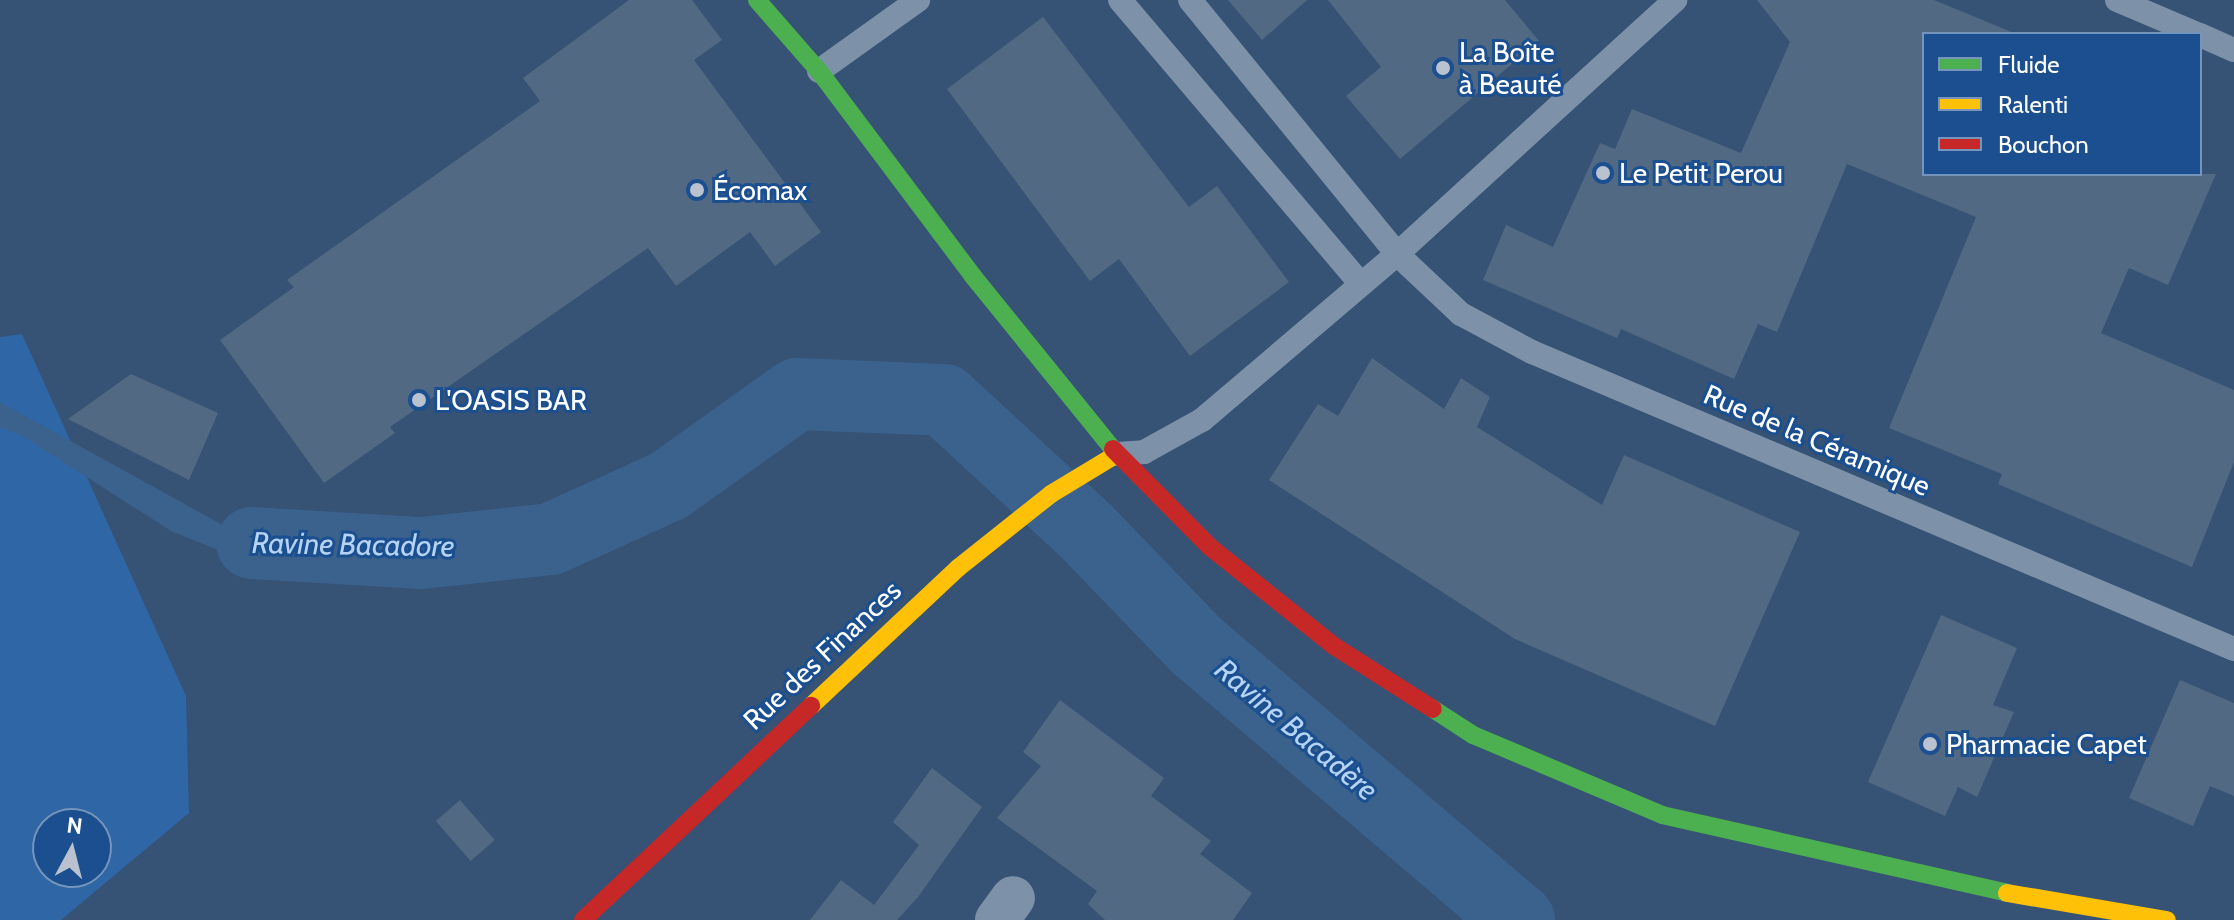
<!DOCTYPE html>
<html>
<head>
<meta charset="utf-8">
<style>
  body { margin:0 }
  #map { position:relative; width:2234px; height:920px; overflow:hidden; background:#365274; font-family:Cabin,sans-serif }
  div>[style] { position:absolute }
  .green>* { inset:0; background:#2f66a5 }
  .water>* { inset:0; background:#3b618d }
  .river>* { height:72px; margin:-36px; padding:0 36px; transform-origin:36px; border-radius:36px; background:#3b618d }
  .building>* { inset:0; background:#526984; transform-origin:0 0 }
  .lane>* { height:24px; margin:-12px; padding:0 12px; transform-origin:12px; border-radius:12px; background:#7d92a8 }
  .street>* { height:44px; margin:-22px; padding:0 22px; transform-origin:22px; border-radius:22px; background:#7d92a8 }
  .fast>* { height:18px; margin:-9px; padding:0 9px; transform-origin:9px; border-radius:9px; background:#4caf50 }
  .slow>* { height:18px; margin:-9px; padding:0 9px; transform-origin:9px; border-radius:9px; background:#ffc107 }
  .jam>* { height:18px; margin:-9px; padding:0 9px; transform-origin:9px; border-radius:9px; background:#c62828 }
  .dots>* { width:22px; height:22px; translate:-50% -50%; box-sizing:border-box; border:4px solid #1b4f8f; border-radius:50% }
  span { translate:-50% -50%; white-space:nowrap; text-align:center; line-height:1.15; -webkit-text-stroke:6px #1b4f8f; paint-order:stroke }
  .poi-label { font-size:28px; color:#fff }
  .left { translate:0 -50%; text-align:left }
  .street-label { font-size:28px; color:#fff }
  .water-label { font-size:30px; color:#b5d3f5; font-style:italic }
  .legend { position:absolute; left:1922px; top:32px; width:280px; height:144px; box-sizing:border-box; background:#1b4f8f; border:2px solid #7695bc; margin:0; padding:10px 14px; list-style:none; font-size:24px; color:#fff }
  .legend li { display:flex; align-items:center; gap:16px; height:40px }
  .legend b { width:40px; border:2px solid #7695bc }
  .north { position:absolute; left:32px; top:808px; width:80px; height:80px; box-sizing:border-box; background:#1b4f8f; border:2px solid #7695bc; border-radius:50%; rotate:7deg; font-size:22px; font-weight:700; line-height:32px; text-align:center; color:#fff }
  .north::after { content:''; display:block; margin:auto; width:28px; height:36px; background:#b9c2ce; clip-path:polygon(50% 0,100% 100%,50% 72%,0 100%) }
</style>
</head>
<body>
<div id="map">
  <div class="green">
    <i style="clip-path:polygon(evenodd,22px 334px,186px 696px,189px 813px,61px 920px,0 920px,0 337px,22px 334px,48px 824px,96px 824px,96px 872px,48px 872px,48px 824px)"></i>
  </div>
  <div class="water">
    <i style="clip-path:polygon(0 402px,239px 534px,422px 553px,560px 528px,593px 503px,610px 529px,532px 563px,449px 583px,363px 585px,287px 578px,171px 531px,24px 437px,0 427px)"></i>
  </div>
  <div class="river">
    <i style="left:252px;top:543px;width:170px;rotate:3.4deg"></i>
    <i style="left:422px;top:553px;width:130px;rotate:-6.2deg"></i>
    <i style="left:551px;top:539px;width:128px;rotate:-24.4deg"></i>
    <i style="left:668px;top:486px;width:158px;rotate:-35.5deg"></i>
    <i style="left:797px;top:394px;width:147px;rotate:2.3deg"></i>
    <i style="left:944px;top:400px;width:190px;rotate:42.7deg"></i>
    <i style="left:1084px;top:529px;width:163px;rotate:46deg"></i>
    <i style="left:1197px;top:646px;width:423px;rotate:40.4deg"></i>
  </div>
  <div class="building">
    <i style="clip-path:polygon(629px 0,692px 0,722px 40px,694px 60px,821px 232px,775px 266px,750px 232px,676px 286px,648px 248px,390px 427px,395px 433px,324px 483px,220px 340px,294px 287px,287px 280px,540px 101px,523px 78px)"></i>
    <i style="clip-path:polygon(1228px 0,1307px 0,1262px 40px)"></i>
    <i style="clip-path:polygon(1328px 0,1505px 0,1539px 41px,1400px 159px,1346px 96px,1381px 67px)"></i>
    <i style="clip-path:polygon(1757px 0,1934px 0,2014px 33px,1924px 34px,1924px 174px,2216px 174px,2168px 285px,2129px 268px,2101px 333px,2234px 390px,2234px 462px,2192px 567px,1998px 484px,2002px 474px,1889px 428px,1976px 217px,1847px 164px,1777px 332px,1758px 324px,1734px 379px,1621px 329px,1617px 338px,1483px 280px,1506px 225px,1553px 247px,1600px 143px,1615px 149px,1632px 109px,1741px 153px,1790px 42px)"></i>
    <i style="clip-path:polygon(1043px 17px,1189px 207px,1217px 186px,1289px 282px,1190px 356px,1119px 259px,1090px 281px,947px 89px)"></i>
    <i style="clip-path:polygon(1372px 358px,1444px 409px,1461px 378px,1490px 397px,1477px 427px,1602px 505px,1624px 455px,1800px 532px,1715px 726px,1515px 639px,1269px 480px,1318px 404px,1338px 416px)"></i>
    <i style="clip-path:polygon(131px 374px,218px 413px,189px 480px,68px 419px)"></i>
    <i style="clip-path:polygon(1941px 615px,2017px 648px,1993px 705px,2014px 712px,1977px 797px,1958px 787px,1945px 816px,1868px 782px)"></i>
    <i style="clip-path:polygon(2180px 680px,2234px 703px,2234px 796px,2210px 786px,2193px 826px,2129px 798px)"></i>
    <i style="clip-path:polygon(1060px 700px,1164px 778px,1151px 796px,1211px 841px,1200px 854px,1252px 893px,1233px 920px,1105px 920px,1088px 904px,1097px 891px,997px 818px,1041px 766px,1023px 752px)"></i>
    <i style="clip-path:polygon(932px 768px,982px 807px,918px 897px,897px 920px,810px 920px,841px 880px,874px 905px,919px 845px,893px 822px)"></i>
    <i style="left:460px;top:800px;width:53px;height:32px;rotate:49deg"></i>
  </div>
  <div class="lane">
    <i style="left:1120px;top:0;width:370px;rotate:49.7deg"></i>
    <i style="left:1190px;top:0;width:328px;rotate:50.8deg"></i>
    <i style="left:1397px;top:254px;width:88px;rotate:43.2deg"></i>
    <i style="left:1461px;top:314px;width:81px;rotate:28.2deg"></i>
    <i style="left:1532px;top:352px;width:762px;rotate:22.93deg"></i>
    <i style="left:2117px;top:0;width:87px;rotate:23deg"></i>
    <i style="left:2200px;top:35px;width:37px;rotate:24deg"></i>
    <i style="left:819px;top:71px;width:122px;rotate:-35.6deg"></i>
    <i style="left:1117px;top:454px;width:27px;rotate:-4deg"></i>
    <i style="left:1144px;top:452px;width:66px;rotate:-28.9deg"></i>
    <i style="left:1202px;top:420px;width:256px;rotate:-40.4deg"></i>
    <i style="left:1397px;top:254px;width:377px;rotate:-42.4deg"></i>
  </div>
  <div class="street">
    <i style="left:997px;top:920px;width:27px;rotate:-54deg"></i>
  </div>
  <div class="fast">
    <i style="left:757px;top:0;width:94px;rotate:48.9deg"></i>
    <i style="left:819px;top:71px;width:255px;rotate:53.1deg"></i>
    <i style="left:972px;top:275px;width:224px;rotate:51deg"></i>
    <i style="left:1433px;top:709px;width:48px;rotate:33deg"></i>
    <i style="left:1473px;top:735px;width:205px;rotate:22.9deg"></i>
    <i style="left:1662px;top:815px;width:354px;rotate:12.7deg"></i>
  </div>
  <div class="slow">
    <i style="left:811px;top:706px;width:202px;rotate:-43.2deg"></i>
    <i style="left:958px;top:568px;width:119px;rotate:-38.5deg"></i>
    <i style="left:1051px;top:494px;width:77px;rotate:-31.2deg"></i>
    <i style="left:2007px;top:893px;width:162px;rotate:9.6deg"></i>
  </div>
  <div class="jam">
    <i style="left:1113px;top:449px;width:138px;rotate:45.3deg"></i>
    <i style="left:1210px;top:547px;width:159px;rotate:38.6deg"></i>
    <i style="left:1334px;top:646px;width:117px;rotate:32.5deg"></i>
    <i style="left:583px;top:920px;width:313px;rotate:-43.2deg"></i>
  </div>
  <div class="dots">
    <i style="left:1443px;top:68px;background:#b9c2ce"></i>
    <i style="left:1603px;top:173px;background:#b9c2ce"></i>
    <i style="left:697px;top:190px;background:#b9c2ce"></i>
    <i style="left:419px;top:400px;background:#b9c2ce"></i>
    <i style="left:1930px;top:744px;background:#b9c2ce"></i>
  </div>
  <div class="poi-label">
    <span class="left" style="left:1459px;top:68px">La Boîte<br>à Beauté</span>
    <span class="left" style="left:1619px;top:173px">Le Petit Perou</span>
    <span class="left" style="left:713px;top:190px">Écomax</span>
    <span class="left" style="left:435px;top:400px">L'OASIS BAR</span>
    <span class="left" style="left:1946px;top:744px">Pharmacie Capet</span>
  </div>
  <div class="street-label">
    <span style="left:1817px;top:440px;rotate:23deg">Rue de la Céramique</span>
    <span style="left:822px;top:655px;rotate:-43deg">Rue des Finances</span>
  </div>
  <div class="water-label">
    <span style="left:353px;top:545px;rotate:1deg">Ravine Bacadore</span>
    <span style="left:1296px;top:730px;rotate:40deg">Ravine Bacadère</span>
  </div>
  <ul class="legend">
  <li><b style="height:10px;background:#4caf50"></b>Fluide</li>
  <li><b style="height:10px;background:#ffc107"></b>Ralenti</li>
  <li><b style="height:10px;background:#c62828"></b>Bouchon</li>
  </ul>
  <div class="north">N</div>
</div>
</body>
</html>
